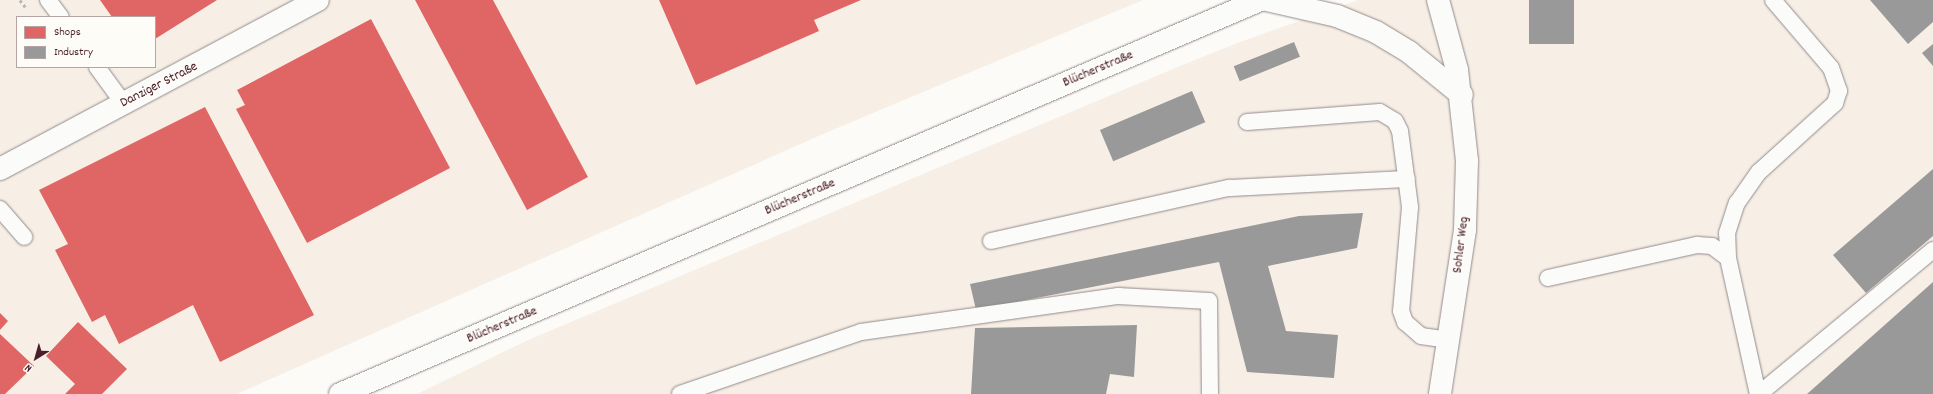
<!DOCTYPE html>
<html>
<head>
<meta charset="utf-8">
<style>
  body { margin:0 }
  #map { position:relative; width:1933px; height:394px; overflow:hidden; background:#fcfbf8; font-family:Dekko,sans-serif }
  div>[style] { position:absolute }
  .built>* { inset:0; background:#f7efe6 }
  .shops>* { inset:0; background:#e06666 }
  .industry>* { inset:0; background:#999; transform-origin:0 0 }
  .path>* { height:2.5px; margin-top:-1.25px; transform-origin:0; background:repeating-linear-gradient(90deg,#bbb6b6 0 3px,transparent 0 6px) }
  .roads { filter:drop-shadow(0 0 1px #928a8b) drop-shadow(0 0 1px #928a8b) }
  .lane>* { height:16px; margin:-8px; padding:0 8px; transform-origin:8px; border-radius:8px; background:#fbfbf9 }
  .street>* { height:22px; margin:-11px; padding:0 11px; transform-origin:11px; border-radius:11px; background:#fbfbf9 }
  .secondary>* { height:22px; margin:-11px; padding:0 11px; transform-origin:11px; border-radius:11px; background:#fbfbf9 }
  span { translate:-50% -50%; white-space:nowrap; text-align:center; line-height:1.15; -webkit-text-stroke:4px #fdfcf7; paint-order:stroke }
  .street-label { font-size:14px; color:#4a1f2b }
  .legend { position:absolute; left:16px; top:16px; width:140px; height:52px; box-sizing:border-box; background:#fdfcf7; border:1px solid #b5a4a5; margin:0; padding:5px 7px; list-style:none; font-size:12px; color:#4a1f2b }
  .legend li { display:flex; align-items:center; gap:8px; height:20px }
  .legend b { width:20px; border:1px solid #b5a4a5 }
  .north { position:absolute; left:16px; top:338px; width:40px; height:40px; -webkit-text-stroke:3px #fdfcf7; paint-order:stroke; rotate:217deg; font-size:11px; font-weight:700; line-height:16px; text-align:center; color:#4a1f2b }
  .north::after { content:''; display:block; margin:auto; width:14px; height:18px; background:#4a1f2b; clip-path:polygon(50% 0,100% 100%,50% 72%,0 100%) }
</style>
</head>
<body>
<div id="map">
  <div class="built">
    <i style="clip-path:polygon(evenodd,0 0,1143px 0,823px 134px,237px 394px,0 394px,0 0,17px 17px,155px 17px,155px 67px,17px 67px,17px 17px)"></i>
    <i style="clip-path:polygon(1358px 0,1933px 0,1933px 394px,417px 394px,528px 340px,1180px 66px,1240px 42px)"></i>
  </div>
  <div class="shops">
    <i style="clip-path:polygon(100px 0,217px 0,155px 39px,155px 17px,112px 17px)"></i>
    <i style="clip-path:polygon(415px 0,493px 0,588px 177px,527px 210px)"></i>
    <i style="clip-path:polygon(659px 0,861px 0,814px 20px,819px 31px,696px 85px)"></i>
    <i style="clip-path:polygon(371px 19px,450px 168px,307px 243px,236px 109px,245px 105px,237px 90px)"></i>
    <i style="clip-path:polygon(205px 107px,314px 315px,220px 362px,193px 305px,119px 344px,105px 315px,92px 322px,55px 250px,68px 244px,39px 190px)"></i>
    <i style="clip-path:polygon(0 313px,8px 321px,0 330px)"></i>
    <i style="clip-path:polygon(78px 322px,127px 369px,102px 394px,65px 394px,75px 384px,46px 356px)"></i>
    <i style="clip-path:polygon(0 334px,34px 366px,5px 394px,0 394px)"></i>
  </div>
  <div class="industry">
    <i style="left:1529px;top:0;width:45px;height:44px"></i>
    <i style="clip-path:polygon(1870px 0,1933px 0,1933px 22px,1908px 44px)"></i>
    <i style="left:1294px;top:42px;width:16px;height:65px;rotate:68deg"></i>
    <i style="clip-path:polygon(1933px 44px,1933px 66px,1922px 53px)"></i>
    <i style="left:1192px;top:91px;width:34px;height:100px;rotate:67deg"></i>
    <i style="clip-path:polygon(1933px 169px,1933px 236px,1866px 293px,1833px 255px)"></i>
    <i style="clip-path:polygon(1363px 213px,1357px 248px,1268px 266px,1286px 331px,1338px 335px,1334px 378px,1247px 372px,1219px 262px,976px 310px,970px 284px,1299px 216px)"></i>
    <i style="clip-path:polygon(1933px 282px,1933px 394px,1807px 394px)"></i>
    <i style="clip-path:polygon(1137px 325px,1134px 377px,1110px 374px,1106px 394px,971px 394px,975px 328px)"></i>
  </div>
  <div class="path">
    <i style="left:20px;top:0;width:11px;rotate:52deg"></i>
  </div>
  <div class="roads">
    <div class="lane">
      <i style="left:48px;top:0;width:21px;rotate:53deg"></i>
      <i style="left:97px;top:67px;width:46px;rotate:53.9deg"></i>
      <i style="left:1247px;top:122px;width:133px;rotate:-4.3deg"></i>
      <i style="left:1380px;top:112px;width:17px;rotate:31deg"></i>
      <i style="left:1395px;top:121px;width:11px;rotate:63deg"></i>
      <i style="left:1400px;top:131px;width:77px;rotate:82.5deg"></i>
      <i style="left:1410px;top:207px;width:104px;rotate:94.9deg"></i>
      <i style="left:1401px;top:311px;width:12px;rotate:70deg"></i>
      <i style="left:1405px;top:322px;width:21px;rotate:41deg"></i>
      <i style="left:1421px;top:336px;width:27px;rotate:8deg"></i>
      <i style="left:0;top:209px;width:37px;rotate:49deg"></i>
      <i style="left:991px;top:241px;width:244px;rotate:-12.6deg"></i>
      <i style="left:1229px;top:188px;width:178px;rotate:-2.9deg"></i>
      <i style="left:1728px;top:258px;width:25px;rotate:-92deg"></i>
      <i style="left:1727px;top:233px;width:32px;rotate:-72deg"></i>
      <i style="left:1737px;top:203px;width:38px;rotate:-55deg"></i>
      <i style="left:1759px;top:172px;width:103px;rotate:-42.2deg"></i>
      <i style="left:1835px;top:103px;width:13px;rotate:-72deg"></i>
      <i style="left:1839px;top:91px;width:24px;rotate:-109deg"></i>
      <i style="left:1831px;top:68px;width:89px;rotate:-130.5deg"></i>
      <i style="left:1548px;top:278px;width:153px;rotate:-12.5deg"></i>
      <i style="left:1697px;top:245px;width:15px;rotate:4deg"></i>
      <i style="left:1712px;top:246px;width:20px;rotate:37deg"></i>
      <i style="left:1728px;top:258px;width:139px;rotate:77.6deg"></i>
      <i style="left:680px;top:394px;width:191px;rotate:-18.9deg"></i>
      <i style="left:861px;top:332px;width:260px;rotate:-8deg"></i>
      <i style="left:1118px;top:296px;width:91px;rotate:3.1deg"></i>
      <i style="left:1209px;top:301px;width:93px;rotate:89.4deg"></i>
      <i style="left:1759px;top:394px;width:226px;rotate:-39.6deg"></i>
    </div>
    <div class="street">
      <i style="left:1267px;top:0;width:72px;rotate:12.9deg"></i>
      <i style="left:1337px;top:16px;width:42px;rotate:22.3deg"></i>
      <i style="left:1376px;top:32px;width:39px;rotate:31deg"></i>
      <i style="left:1409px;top:52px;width:68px;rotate:39.1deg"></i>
      <i style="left:1438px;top:0;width:73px;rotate:74.8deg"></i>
      <i style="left:1457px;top:70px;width:92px;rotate:83.7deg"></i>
      <i style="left:1467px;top:161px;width:69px;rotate:91.7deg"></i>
      <i style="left:1465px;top:230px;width:166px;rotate:98.7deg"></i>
      <i style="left:0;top:169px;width:360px;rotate:-28deg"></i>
    </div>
    <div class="secondary">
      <i style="left:340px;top:394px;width:1001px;rotate:-23.18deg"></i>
    </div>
  </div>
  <div class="street-label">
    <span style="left:1098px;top:69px;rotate:-23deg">Blücherstraße</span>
    <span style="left:159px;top:85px;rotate:-27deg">Danziger Straße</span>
    <span style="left:800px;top:197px;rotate:-23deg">Blücherstraße</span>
    <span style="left:1461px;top:245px;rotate:-83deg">Sohler Weg</span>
    <span style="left:502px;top:325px;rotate:-23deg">Blücherstraße</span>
  </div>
  <ul class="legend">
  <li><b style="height:11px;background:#e06666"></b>Shops</li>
  <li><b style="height:11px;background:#999"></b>Industry</li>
  </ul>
  <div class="north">N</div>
</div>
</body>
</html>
